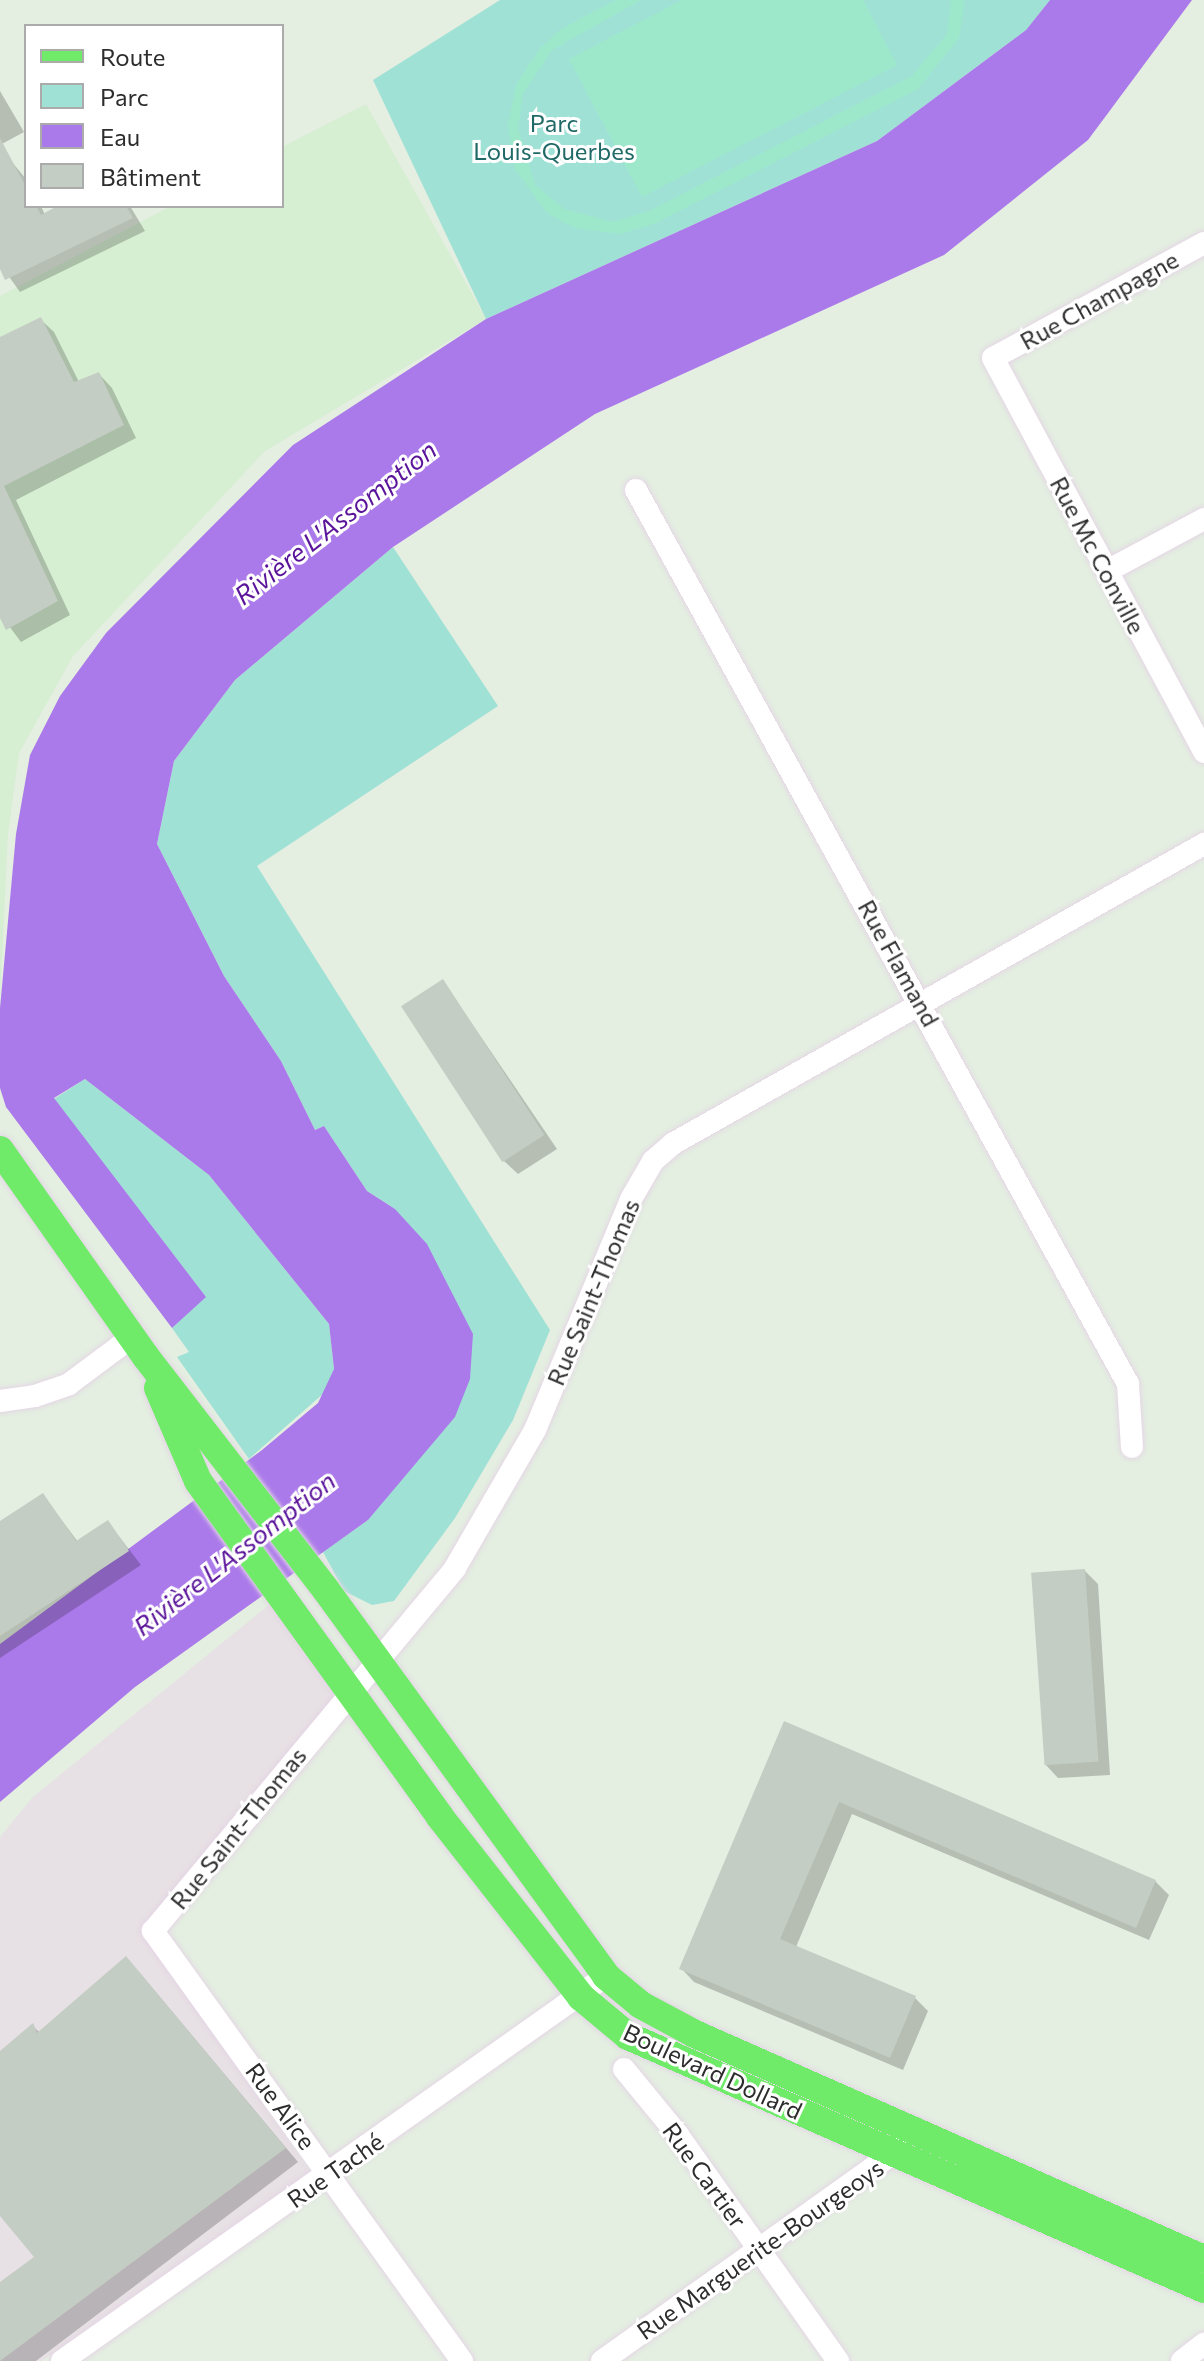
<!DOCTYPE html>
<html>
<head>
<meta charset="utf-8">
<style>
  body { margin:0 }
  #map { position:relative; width:1204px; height:2361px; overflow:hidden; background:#e4eee1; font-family:Commissioner,sans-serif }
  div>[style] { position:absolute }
  .industrial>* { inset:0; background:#e7e0e4 }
  .education>* { inset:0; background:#d6eed1 }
  .green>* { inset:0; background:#a0e1d6 }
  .pitch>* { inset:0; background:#9de8ca }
  .water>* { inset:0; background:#ab7aea }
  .shadow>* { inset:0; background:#0003 }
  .building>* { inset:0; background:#c4cdc3; transform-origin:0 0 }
  .roads { filter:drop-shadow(0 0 2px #e4d6e5) drop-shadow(0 0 2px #e4d6e5) }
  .minor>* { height:22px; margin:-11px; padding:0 11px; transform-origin:11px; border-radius:11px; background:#fff }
  .major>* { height:28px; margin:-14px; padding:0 14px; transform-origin:14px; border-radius:14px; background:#70eb69 }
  span { translate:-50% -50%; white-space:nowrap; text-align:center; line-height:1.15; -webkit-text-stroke:6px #fff; paint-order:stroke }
  .park-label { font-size:24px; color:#1f6966 }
  .street-label { font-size:24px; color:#2d2d2d }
  .water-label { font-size:26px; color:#5a149a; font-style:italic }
  .legend { position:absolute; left:24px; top:24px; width:260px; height:184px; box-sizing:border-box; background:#fff; border:2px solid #ababab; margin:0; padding:10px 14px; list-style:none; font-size:24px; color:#2d2d2d }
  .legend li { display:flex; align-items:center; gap:16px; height:40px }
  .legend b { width:40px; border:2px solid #ababab }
</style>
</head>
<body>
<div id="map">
  <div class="industrial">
    <i style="clip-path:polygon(270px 1604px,345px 1693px,144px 1931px,310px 2173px,42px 2361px,0 2361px,0 1837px,33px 1797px)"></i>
  </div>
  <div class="education">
    <i style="clip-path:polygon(366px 104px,486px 319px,265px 451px,73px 656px,19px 753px,8px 833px,0 997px,0 296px,171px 206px,282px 206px,282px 147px)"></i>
  </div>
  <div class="green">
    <i style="clip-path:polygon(500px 0,1050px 0,1026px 30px,877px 141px,486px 319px,373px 80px)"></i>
    <i style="clip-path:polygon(393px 547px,498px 706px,257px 866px,550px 1330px,513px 1420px,455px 1518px,394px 1601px,372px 1605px,344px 1591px,323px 1552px,368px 1520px,395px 1209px,367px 1191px,324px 1126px,315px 1130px,281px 1061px,224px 976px,157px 844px,174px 761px,235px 680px)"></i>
    <i style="clip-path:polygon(85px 1079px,209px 1175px,329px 1324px,334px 1369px,324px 1393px,249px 1459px,177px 1357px,189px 1352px,172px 1328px,205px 1296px,54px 1099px)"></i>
  </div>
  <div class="pitch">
    <i style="clip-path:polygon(616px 0,641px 0,552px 50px,523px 94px,518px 128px,535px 185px,564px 209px,613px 222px,649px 211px,912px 76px,947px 34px,951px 0,963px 0,964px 6px,959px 38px,918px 89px,656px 223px,621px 234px,575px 228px,547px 213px,515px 169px,508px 125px,516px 85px,540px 48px,561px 29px)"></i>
    <i style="clip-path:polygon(682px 0,863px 0,897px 65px,642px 197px,569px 59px)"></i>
  </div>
  <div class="water">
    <i style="clip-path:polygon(1050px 0,1192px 0,1088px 140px,944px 255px,595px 414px,393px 547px,235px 680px,174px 761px,157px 844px,224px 976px,281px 1061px,315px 1130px,324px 1126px,367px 1191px,395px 1209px,427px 1244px,473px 1334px,470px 1379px,455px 1417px,368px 1520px,135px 1687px,0 1802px,0 1644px,262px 1450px,318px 1403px,334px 1369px,329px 1324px,209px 1175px,85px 1079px,54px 1098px,206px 1297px,172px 1328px,6px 1107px,0 1088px,0 1008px,16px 834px,30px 755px,60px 696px,106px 633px,293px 445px,486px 319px,877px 141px,1026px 30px)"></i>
  </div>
  <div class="shadow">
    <i style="clip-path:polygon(0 91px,24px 132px,0 145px)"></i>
    <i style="clip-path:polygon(7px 156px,26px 179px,26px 206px,41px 206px,45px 215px,61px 206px,130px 206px,145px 231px,20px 292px,0 264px,0 160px)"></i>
    <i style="clip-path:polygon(40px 319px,54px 332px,79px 382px,99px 374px,112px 388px,136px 438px,16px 500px,70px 615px,21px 642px,0 614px,0 339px)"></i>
    <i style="clip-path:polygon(443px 981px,557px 1149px,518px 1174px,504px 1161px)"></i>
    <i style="clip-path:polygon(43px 1495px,78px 1542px,108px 1522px,141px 1565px,0 1658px,0 1524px)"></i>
    <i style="clip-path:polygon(1085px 1571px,1098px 1584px,1110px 1775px,1058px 1778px,1045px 1764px)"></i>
    <i style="clip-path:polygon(785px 1724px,1155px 1881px,1169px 1895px,1149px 1940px,852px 1814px,796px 1947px,915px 1998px,928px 2011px,903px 2070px,694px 1982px,681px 1968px)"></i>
    <i style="clip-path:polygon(139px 1972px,298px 2162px,36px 2361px,0 2361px,0 2285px,37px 2258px,0 2213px,0 2054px,33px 2026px,40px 2033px)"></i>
  </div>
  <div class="building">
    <i style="clip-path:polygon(0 138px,26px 187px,26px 206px,36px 206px,41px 215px,57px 206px,126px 206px,133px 218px,5px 280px,0 269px)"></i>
    <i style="clip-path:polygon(41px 317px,74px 382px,99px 372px,124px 425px,4px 486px,58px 601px,6px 630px,0 618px,0 337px)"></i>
    <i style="left:443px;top:979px;width:186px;height:50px;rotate:57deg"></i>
    <i style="clip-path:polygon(43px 1493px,76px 1541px,108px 1520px,129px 1551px,0 1636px,0 1521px)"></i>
    <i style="left:1085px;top:1569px;width:193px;height:54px;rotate:86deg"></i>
    <i style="clip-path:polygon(784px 1721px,1156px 1880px,1136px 1928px,839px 1802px,780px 1939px,916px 1996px,890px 2058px,679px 1969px)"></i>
    <i style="clip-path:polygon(126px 1956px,286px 2148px,0 2361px,0 2282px,34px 2257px,0 2216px,0 2051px,33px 2023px,37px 2033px)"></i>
  </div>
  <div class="roads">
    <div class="minor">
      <i style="left:1204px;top:243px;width:240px;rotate:151.4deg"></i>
      <i style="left:993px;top:358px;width:447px;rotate:61.8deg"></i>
      <i style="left:636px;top:490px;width:1020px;rotate:61.17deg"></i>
      <i style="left:1128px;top:1384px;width:63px;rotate:86.4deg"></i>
      <i style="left:1107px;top:571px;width:110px;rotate:-28.2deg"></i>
      <i style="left:0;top:1401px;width:35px;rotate:-8deg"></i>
      <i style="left:35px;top:1396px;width:36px;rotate:-19deg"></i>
      <i style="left:69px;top:1384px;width:79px;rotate:-36.7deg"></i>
      <i style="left:624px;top:2069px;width:85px;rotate:50.7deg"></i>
      <i style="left:678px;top:2135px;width:277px;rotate:54.7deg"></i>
      <i style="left:62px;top:2361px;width:666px;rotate:-35.29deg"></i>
      <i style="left:462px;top:2361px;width:530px;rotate:-125.7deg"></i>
      <i style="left:153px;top:1931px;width:472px;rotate:-50.2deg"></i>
      <i style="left:455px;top:1568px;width:160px;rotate:-59.9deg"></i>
      <i style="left:535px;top:1430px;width:250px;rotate:-67.4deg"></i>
      <i style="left:631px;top:1199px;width:44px;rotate:-59.9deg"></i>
      <i style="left:653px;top:1161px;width:28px;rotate:-41deg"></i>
      <i style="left:674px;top:1143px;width:609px;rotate:-29.43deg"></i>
      <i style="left:602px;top:2361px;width:359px;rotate:-35.5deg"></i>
      <i style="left:894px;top:2153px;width:13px;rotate:-61deg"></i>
      <i style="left:1182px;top:2361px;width:28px;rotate:-38deg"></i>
    </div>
    <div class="major">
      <i style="left:0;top:1150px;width:253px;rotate:54.8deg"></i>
      <i style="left:146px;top:1357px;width:294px;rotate:52.3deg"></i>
      <i style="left:326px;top:1590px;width:477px;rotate:54deg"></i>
      <i style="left:606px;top:1976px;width:45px;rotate:39.6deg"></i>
      <i style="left:641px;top:2005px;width:61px;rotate:28.2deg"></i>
      <i style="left:695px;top:2034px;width:557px;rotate:23.85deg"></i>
      <i style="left:158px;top:1388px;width:101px;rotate:66.7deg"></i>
      <i style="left:198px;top:1481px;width:414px;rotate:54.2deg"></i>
      <i style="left:440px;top:1817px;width:229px;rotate:51.9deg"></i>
      <i style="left:581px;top:1997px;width:61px;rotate:39.7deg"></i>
      <i style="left:628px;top:2036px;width:629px;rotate:23.71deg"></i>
    </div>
  </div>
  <div class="park-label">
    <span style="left:554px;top:137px">Parc<br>Louis-Querbes</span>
  </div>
  <div class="street-label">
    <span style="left:1099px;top:300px;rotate:-29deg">Rue Champagne</span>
    <span style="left:1098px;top:555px;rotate:62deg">Rue Mc Conville</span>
    <span style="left:899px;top:963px;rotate:61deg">Rue Flamand</span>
    <span style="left:593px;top:1292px;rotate:-67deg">Rue Saint-Thomas</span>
    <span style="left:238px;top:1828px;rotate:-51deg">Rue Saint-Thomas</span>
    <span style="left:713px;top:2071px;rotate:25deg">Boulevard Dollard</span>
    <span style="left:281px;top:2106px;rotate:54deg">Rue Alice</span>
    <span style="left:335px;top:2170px;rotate:-35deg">Rue Taché</span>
    <span style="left:705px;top:2175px;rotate:54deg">Rue Cartier</span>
    <span style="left:760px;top:2249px;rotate:-35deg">Rue Marguerite-Bourgeoys</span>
  </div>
  <div class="water-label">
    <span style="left:335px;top:522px;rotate:-38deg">Rivière L'Assomption</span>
    <span style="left:234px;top:1553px;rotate:-38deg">Rivière L'Assomption</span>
  </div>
  <ul class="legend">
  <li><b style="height:10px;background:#70eb69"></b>Route</li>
  <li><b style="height:22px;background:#a0e1d6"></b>Parc</li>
  <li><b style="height:22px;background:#ab7aea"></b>Eau</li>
  <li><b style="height:22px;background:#c4cdc3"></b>Bâtiment</li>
  </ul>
</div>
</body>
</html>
